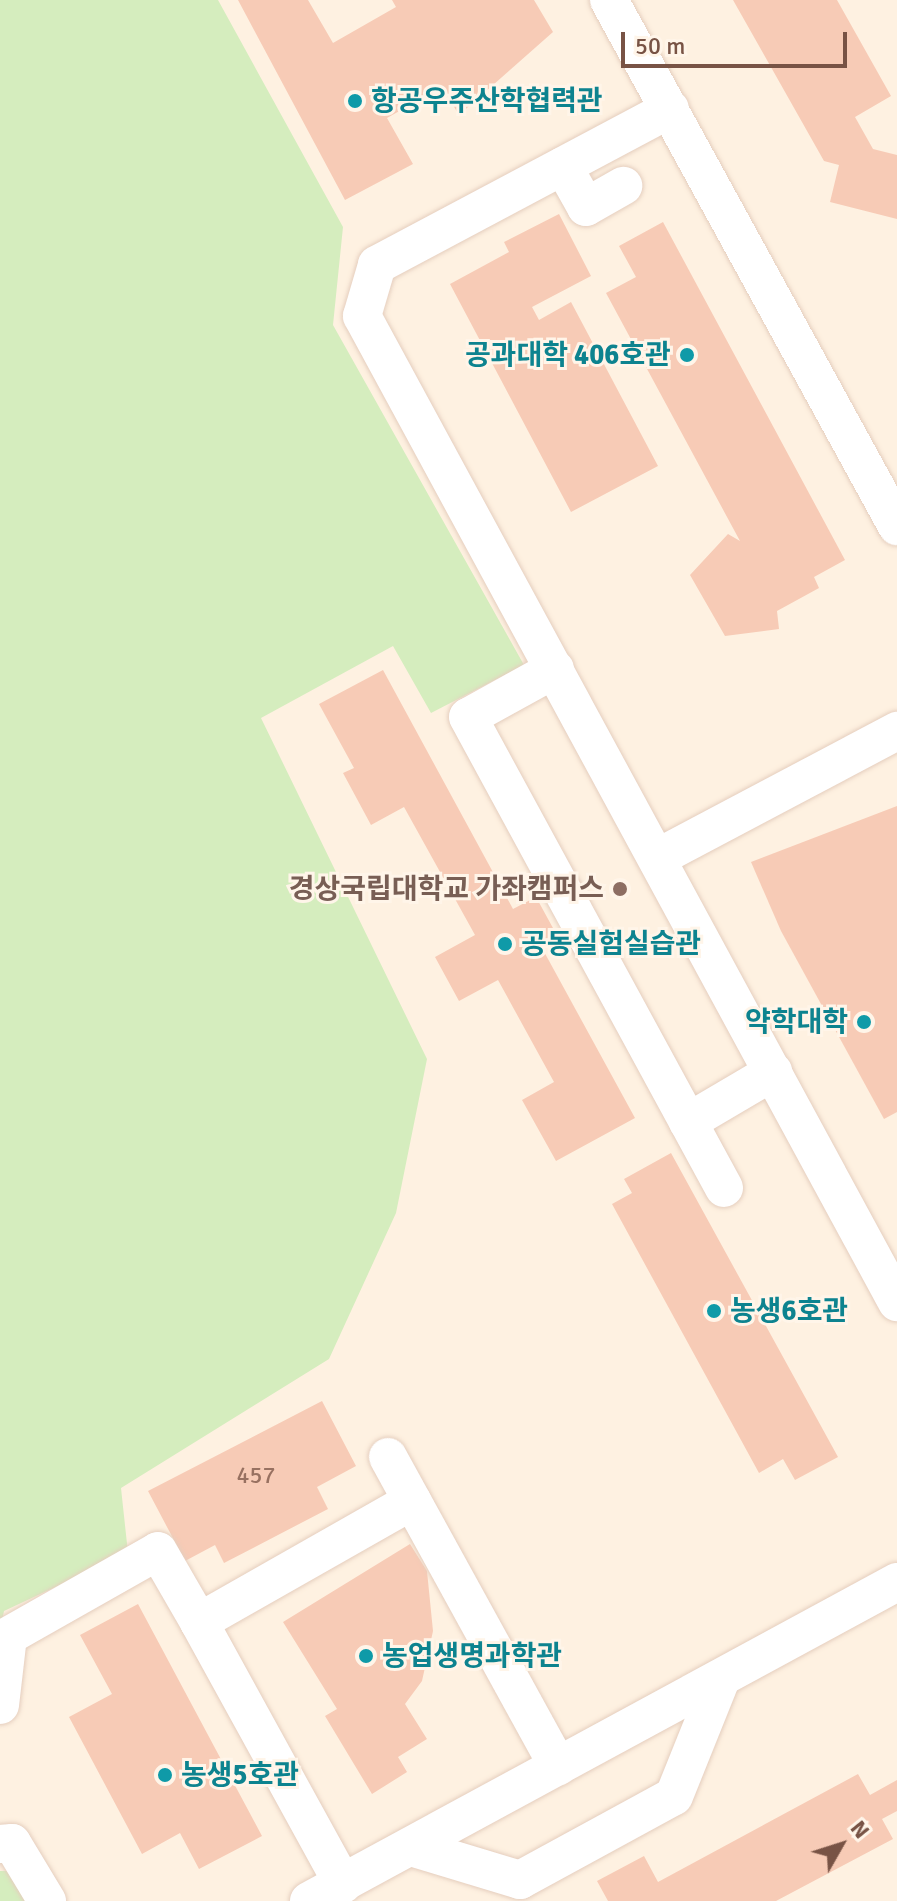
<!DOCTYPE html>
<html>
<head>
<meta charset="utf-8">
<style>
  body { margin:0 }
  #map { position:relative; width:897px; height:1901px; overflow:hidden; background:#fef1e1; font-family:Signika,"Noto Sans KR",sans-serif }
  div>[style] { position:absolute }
  .green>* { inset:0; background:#d5edbe }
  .building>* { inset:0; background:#f7cbb6 }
  .roads { filter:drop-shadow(0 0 2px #e5cebe) drop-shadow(0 0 2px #e5cebe) }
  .minor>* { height:38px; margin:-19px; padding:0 19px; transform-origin:19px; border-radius:19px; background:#fff }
  .dots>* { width:22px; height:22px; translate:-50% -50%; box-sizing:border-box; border:4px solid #fff5e9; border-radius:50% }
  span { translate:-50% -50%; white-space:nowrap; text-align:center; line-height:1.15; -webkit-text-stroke:6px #fff5e9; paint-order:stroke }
  .number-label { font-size:24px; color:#987161 }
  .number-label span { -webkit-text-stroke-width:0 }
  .culture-label { font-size:28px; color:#0d838f; font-weight:700 }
  .left { translate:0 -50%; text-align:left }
  .right { translate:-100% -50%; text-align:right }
  .education-label { font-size:28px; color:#785e54; font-weight:700 }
  .north { position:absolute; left:801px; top:1805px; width:80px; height:80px; -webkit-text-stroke:6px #fff5e9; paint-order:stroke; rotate:51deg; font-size:22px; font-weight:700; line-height:32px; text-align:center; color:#785345 }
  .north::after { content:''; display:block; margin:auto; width:28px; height:36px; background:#785345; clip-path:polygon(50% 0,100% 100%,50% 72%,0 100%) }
  .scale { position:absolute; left:621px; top:32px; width:226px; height:36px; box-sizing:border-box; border:4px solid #785345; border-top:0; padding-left:10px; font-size:24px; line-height:28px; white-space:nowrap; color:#785345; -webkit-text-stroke:6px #fff5e9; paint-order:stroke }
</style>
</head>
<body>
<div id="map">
  <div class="green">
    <i style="clip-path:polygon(0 0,218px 0,343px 227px,333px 325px,524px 665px,431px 713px,393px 646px,261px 718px,427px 1059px,396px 1213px,329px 1359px,121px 1488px,128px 1553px,4px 1611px,0 1631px)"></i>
    <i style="clip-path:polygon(0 1871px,9px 1871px,27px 1901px,0 1901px)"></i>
  </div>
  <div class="building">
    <i style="clip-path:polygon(238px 0,308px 0,333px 43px,396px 7px,392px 0,534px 0,553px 32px,459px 115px,442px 87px,387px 118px,413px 164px,345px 200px)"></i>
    <i style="clip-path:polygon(733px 0,837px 0,891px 96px,855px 117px,873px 149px,897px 155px,897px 219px,830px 202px,839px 165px,824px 161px)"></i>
    <i style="clip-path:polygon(559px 214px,591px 276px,532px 307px,539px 320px,571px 302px,658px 466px,571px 512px,450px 284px,509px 252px,504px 242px)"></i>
    <i style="clip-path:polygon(663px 222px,845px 560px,814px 577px,819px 588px,777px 611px,779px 629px,725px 636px,690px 575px,728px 534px,740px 541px,606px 293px,636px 277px,619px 246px)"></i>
    <i style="clip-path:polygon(383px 670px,513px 909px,536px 897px,559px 939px,542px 948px,635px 1118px,556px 1161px,522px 1100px,554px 1082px,498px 980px,459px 1001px,435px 957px,475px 935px,404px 807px,371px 825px,343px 773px,354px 768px,319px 704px)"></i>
    <i style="clip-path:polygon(897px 806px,897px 1112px,884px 1119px,781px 931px,751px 862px)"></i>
    <i style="clip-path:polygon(671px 1153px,838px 1457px,795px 1480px,783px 1459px,759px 1473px,612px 1204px,632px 1193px,624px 1179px)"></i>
    <i style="clip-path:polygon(322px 1401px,356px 1466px,317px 1487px,328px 1509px,224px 1563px,215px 1545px,185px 1561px,148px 1491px)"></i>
    <i style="clip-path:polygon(410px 1544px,427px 1571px,433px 1631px,422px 1681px,405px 1704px,427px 1739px,398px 1757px,407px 1772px,372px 1794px,325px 1716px,337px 1709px,283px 1622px)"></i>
    <i style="clip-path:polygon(138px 1604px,262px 1836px,199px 1869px,180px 1833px,142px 1854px,69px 1717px,112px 1694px,80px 1635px)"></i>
    <i style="clip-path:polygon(858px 1774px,870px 1795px,897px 1780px,897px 1811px,882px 1819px,893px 1839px,776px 1901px,608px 1901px,597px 1881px,644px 1856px,658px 1882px)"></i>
  </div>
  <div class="roads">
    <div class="minor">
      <i style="left:609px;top:0;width:600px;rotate:61.3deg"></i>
      <i style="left:670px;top:109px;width:332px;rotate:152deg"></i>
      <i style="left:377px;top:265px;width:53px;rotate:106.4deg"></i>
      <i style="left:362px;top:316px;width:1122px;rotate:61.52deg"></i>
      <i style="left:563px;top:166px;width:47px;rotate:60.7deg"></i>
      <i style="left:586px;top:207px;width:43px;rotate:-29.6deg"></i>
      <i style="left:555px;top:669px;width:99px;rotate:151.1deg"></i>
      <i style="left:468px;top:717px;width:536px;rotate:61.47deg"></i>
      <i style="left:657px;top:858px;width:272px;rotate:-27.9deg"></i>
      <i style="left:688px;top:1122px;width:99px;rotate:-30.5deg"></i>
      <i style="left:388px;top:1457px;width:353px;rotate:61.2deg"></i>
      <i style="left:0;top:1705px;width:69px;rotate:-83.4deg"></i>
      <i style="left:8px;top:1636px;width:172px;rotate:-29.5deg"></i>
      <i style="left:158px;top:1551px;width:82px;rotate:60deg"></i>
      <i style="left:0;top:1844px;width:12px;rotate:-5deg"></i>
      <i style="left:12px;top:1843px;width:68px;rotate:58.9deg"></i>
      <i style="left:411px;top:1847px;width:114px;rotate:16.8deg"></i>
      <i style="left:520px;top:1880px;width:175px;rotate:-28.6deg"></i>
      <i style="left:674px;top:1796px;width:126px;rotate:-68.1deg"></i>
      <i style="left:343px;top:1884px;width:299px;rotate:-118.8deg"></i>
      <i style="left:199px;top:1622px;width:245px;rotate:-29.6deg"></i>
      <i style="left:309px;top:1901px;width:669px;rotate:-28.48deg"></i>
    </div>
  </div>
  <div class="dots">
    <i style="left:355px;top:101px;background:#0f9aa8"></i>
    <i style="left:687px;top:355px;background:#0f9aa8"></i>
    <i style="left:620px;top:889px;background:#8d6e63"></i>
    <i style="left:505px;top:944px;background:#0f9aa8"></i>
    <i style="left:864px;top:1022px;background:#0f9aa8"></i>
    <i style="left:714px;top:1311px;background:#0f9aa8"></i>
    <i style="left:366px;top:1656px;background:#0f9aa8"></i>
    <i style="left:165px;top:1775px;background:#0f9aa8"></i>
  </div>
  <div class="number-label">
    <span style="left:256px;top:1476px">457</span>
  </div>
  <div class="culture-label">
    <span class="left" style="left:371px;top:101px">항공우주산학협력관</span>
    <span class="right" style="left:671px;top:355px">공과대학 406호관</span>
    <span class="left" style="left:521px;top:944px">공동실험실습관</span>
    <span class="right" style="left:848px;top:1022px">약학대학</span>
    <span class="left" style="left:730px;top:1311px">농생6호관</span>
    <span class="left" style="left:382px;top:1656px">농업생명과학관</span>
    <span class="left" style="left:181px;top:1775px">농생5호관</span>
  </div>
  <div class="education-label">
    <span class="right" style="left:604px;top:889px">경상국립대학교 가좌캠퍼스</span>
  </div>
  <div class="north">N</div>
  <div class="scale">50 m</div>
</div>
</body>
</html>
